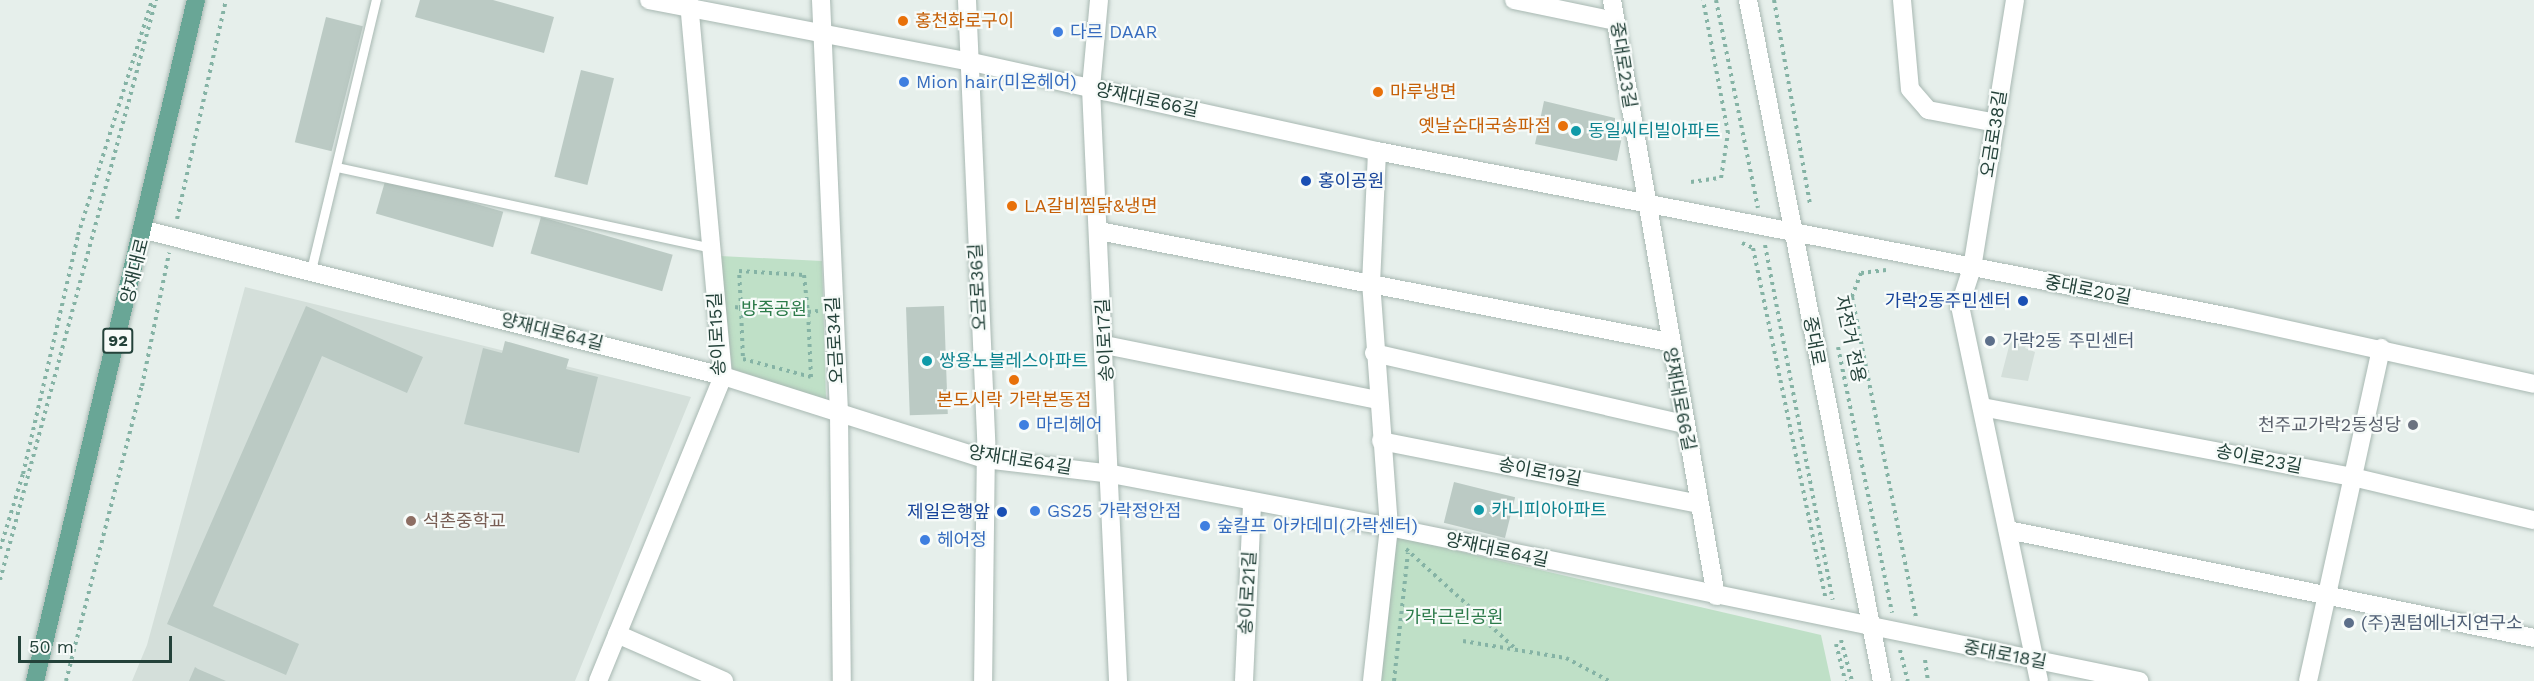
<!DOCTYPE html>
<html>
<head>
<meta charset="utf-8">
<style>
  body { margin:0 }
  #map { position:relative; width:2534px; height:681px; overflow:hidden; background:#e6efeb; font-family:"Work Sans","Noto Sans KR",sans-serif }
  div>[style] { position:absolute }
  .built>* { inset:0; background:#d4dfda }
  .green>* { inset:0; background:#bfe0c7 }
  .building>* { inset:0; background:#bbcac4; transform-origin:0 0 }
  .path>* { height:4px; margin-top:-2px; transform-origin:0; background:repeating-linear-gradient(90deg,#85b3a5 0 3px,transparent 0 7.5px) }
  .roads { filter:drop-shadow(0 0 2px #a8b8b2) drop-shadow(0 0 2px #a8b8b2) }
  .lane>* { height:9px; margin:-4.5px; padding:0 4.5px; transform-origin:4.5px; border-radius:4.5px; background:#fff }
  .street>* { height:18px; margin:-9px; padding:0 9px; transform-origin:9px; border-radius:9px; background:#fff }
  .secondary>* { height:18px; margin:-9px; padding:0 9px; transform-origin:9px; border-radius:9px; background:#fff }
  .primary>* { height:18px; margin:-9px; padding:0 9px; transform-origin:9px; border-radius:9px; background:#69a696 }
  .dots>* { width:16px; height:16px; translate:-50% -50%; box-sizing:border-box; border:3px solid #f7fbf9; border-radius:50% }
  span { translate:-50% -50%; white-space:nowrap; text-align:center; line-height:1.15; -webkit-text-stroke:4.5px #f7fbf9; paint-order:stroke }
  .shield-label span { padding:2px 4px; background:#f7fbf9; border:2px solid; border-radius:4px; -webkit-text-stroke-width:0 }
  .shield-label { font-size:16px; color:#24423a; font-weight:700 }
  .food-label { font-size:18px; color:#c56008 }
  .left { translate:0 -50%; text-align:left }
  .right { translate:-100% -50%; text-align:right }
  .shop-label { font-size:18px; color:#366cbe }
  .street-label { font-size:18px; color:#24423a }
  .culture-label { font-size:18px; color:#0d838f }
  .transit-label { font-size:18px; color:#164399 }
  .park-label { font-size:18px; color:#2c7b4a }
  .service-label { font-size:18px; color:#4e5e75 }
  .worship-label { font-size:18px; color:#5b616d }
  .education-label { font-size:18px; color:#785e54 }
  .scale { position:absolute; left:18px; top:636px; width:154px; height:27px; box-sizing:border-box; border:3px solid #24423a; border-top:0; padding-left:8px; font-size:18px; line-height:21px; white-space:nowrap; color:#24423a; -webkit-text-stroke:4px #f7fbf9; paint-order:stroke }
</style>
</head>
<body>
<div id="map">
  <div class="built">
    <i style="clip-path:polygon(245px 287px,691px 397px,575px 681px,132px 681px,147px 645px)"></i>
    <i style="clip-path:polygon(2012px 335px,2031px 335px,2025px 348px,2035px 352px,2028px 381px,2001px 377px)"></i>
  </div>
  <div class="green">
    <i style="clip-path:polygon(720px 256px,822px 261px,826px 400px,732px 369px)"></i>
    <i style="clip-path:polygon(1397px 537px,1821px 635px,1831px 681px,1381px 681px)"></i>
  </div>
  <div class="building">
    <i style="clip-path:polygon(420px 0,493px 0,554px 17px,544px 53px,415px 17px)"></i>
    <i style="left:326px;top:17px;width:38px;height:129px;rotate:14deg"></i>
    <i style="left:581px;top:70px;width:34px;height:110px;rotate:14deg"></i>
    <i style="clip-path:polygon(1544px 101px,1615px 118px,1615px 136px,1622px 137px,1617px 161px,1535px 144px)"></i>
    <i style="left:386px;top:178px;width:122px;height:37px;rotate:16deg"></i>
    <i style="left:541px;top:217px;width:137px;height:38px;rotate:16deg"></i>
    <i style="clip-path:polygon(306px 306px,423px 357px,407px 393px,322px 356px,213px 606px,299px 644px,286px 675px,167px 624px)"></i>
    <i style="left:944px;top:306px;width:108px;height:38px;rotate:88deg"></i>
    <i style="clip-path:polygon(505px 341px,569px 359px,566px 369px,598px 377px,579px 453px,464px 424px,483px 348px,502px 353px)"></i>
    <i style="left:1454px;top:482px;width:63px;height:42px;rotate:14deg"></i>
    <i style="clip-path:polygon(195px 667px,198px 669px,226px 681px,189px 681px)"></i>
  </div>
  <div class="path">
    <i style="left:1716px;top:0;width:212px;rotate:78.6deg"></i>
    <i style="left:1774px;top:0;width:207px;rotate:80deg"></i>
    <i style="left:1691px;top:182px;width:30px;rotate:-8deg"></i>
    <i style="left:1721px;top:178px;width:46px;rotate:-81.2deg"></i>
    <i style="left:1728px;top:133px;width:135px;rotate:-100.6deg"></i>
    <i style="left:177px;top:219px;width:224px;rotate:-77.4deg"></i>
    <i style="left:1742px;top:243px;width:12px;rotate:24deg"></i>
    <i style="left:1753px;top:248px;width:356px;rotate:78.3deg"></i>
    <i style="left:1765px;top:245px;width:361px;rotate:79.2deg"></i>
    <i style="left:1886px;top:270px;width:25px;rotate:173deg"></i>
    <i style="left:1861px;top:273px;width:26px;rotate:111deg"></i>
    <i style="left:1852px;top:297px;width:326px;rotate:78.7deg"></i>
    <i style="left:735px;top:307px;width:6px;rotate:9deg"></i>
    <i style="left:741px;top:308px;width:37px;rotate:-93deg"></i>
    <i style="left:739px;top:271px;width:65px;rotate:3.5deg"></i>
    <i style="left:804px;top:275px;width:37px;rotate:84deg"></i>
    <i style="left:808px;top:312px;width:10px;rotate:-6deg"></i>
    <i style="left:741px;top:308px;width:51px;rotate:87.8deg"></i>
    <i style="left:743px;top:359px;width:70px;rotate:14.8deg"></i>
    <i style="left:811px;top:377px;width:65px;rotate:-92.6deg"></i>
    <i style="left:1838px;top:347px;width:271px;rotate:78.5deg"></i>
    <i style="left:0;top:549px;width:78px;rotate:-73deg"></i>
    <i style="left:23px;top:474px;width:245px;rotate:-77deg"></i>
    <i style="left:78px;top:235px;width:246px;rotate:-72.5deg"></i>
    <i style="left:1406px;top:549px;width:150px;rotate:42.3deg"></i>
    <i style="left:0;top:580px;width:601px;rotate:-74.95deg"></i>
    <i style="left:1841px;top:640px;width:42px;rotate:75deg"></i>
    <i style="left:1463px;top:641px;width:104px;rotate:9.4deg"></i>
    <i style="left:1566px;top:658px;width:49px;rotate:28.1deg"></i>
    <i style="left:1836px;top:644px;width:38px;rotate:76deg"></i>
    <i style="left:1900px;top:650px;width:32px;rotate:76deg"></i>
    <i style="left:1925px;top:660px;width:21px;rotate:82deg"></i>
    <i style="left:66px;top:681px;width:305px;rotate:-75.6deg"></i>
    <i style="left:142px;top:386px;width:136px;rotate:-78.5deg"></i>
    <i style="left:1394px;top:681px;width:129px;rotate:-83.8deg"></i>
  </div>
  <div class="roads">
    <div class="lane">
      <i style="left:337px;top:167px;width:383px;rotate:12.2deg"></i>
      <i style="left:311px;top:270px;width:278px;rotate:-76.5deg"></i>
    </div>
    <div class="street">
      <i style="left:821px;top:0;width:414px;rotate:87.5deg"></i>
      <i style="left:839px;top:414px;width:267px;rotate:89.4deg"></i>
      <i style="left:967px;top:0;width:444px;rotate:87.5deg"></i>
      <i style="left:986px;top:444px;width:237px;rotate:90.7deg"></i>
      <i style="left:1099px;top:0;width:88px;rotate:95.2deg"></i>
      <i style="left:1091px;top:88px;width:594px;rotate:87.39deg"></i>
      <i style="left:1514px;top:0;width:103px;rotate:11.7deg"></i>
      <i style="left:1612px;top:0;width:605px;rotate:80.1deg"></i>
      <i style="left:1902px;top:0;width:89px;rotate:84.9deg"></i>
      <i style="left:1910px;top:89px;width:28px;rotate:49deg"></i>
      <i style="left:1928px;top:110px;width:69px;rotate:10.8deg"></i>
      <i style="left:2015px;top:0;width:271px;rotate:99.1deg"></i>
      <i style="left:1972px;top:268px;width:40px;rotate:108deg"></i>
      <i style="left:1960px;top:306px;width:383px;rotate:78.1deg"></i>
      <i style="left:145px;top:230px;width:596px;rotate:14.18deg"></i>
      <i style="left:723px;top:376px;width:275px;rotate:17.6deg"></i>
      <i style="left:985px;top:459px;width:128px;rotate:6.7deg"></i>
      <i style="left:1112px;top:474px;width:282px;rotate:10.8deg"></i>
      <i style="left:1389px;top:527px;width:766px;rotate:11.6deg"></i>
      <i style="left:1099px;top:231px;width:581px;rotate:11.02deg"></i>
      <i style="left:1105px;top:345px;width:278px;rotate:11.4deg"></i>
      <i style="left:1374px;top:353px;width:318px;rotate:12.9deg"></i>
      <i style="left:1982px;top:407px;width:378px;rotate:10.7deg"></i>
      <i style="left:2353px;top:477px;width:186px;rotate:13.4deg"></i>
      <i style="left:1381px;top:441px;width:324px;rotate:11.2deg"></i>
      <i style="left:2008px;top:530px;width:537px;rotate:11.6deg"></i>
      <i style="left:617px;top:634px;width:117px;rotate:23.7deg"></i>
      <i style="left:598px;top:681px;width:330px;rotate:-67.7deg"></i>
      <i style="left:723px;top:376px;width:378px;rotate:-95.2deg"></i>
      <i style="left:1244px;top:681px;width:176px;rotate:-87.4deg"></i>
      <i style="left:1372px;top:681px;width:155px;rotate:-83.7deg"></i>
      <i style="left:1389px;top:527px;width:244px;rotate:-94.2deg"></i>
      <i style="left:1371px;top:284px;width:133px;rotate:-87.4deg"></i>
      <i style="left:2308px;top:681px;width:341px;rotate:-77.6deg"></i>
    </div>
    <div class="secondary">
      <i style="left:649px;top:0;width:324px;rotate:10.9deg"></i>
      <i style="left:967px;top:61px;width:420px;rotate:12.4deg"></i>
      <i style="left:1377px;top:151px;width:869px;rotate:11.01deg"></i>
      <i style="left:2230px;top:317px;width:311px;rotate:12.4deg"></i>
      <i style="left:1748px;top:0;width:694px;rotate:78.87deg"></i>
    </div>
    <div class="primary">
      <i style="left:35px;top:681px;width:700px;rotate:-76.7deg"></i>
    </div>
  </div>
  <div class="dots">
    <i style="left:903px;top:21px;background:#e8710a"></i>
    <i style="left:1058px;top:32px;background:#3f7fe0"></i>
    <i style="left:904px;top:82px;background:#3f7fe0"></i>
    <i style="left:1378px;top:92px;background:#e8710a"></i>
    <i style="left:1563px;top:126px;background:#e8710a"></i>
    <i style="left:1576px;top:131px;background:#0f9aa8"></i>
    <i style="left:1306px;top:181px;background:#1a4fb4"></i>
    <i style="left:1012px;top:206px;background:#e8710a"></i>
    <i style="left:2023px;top:301px;background:#1a4fb4"></i>
    <i style="left:1990px;top:341px;background:#5c6f8a"></i>
    <i style="left:927px;top:361px;background:#0f9aa8"></i>
    <i style="left:1014px;top:380px;background:#e8710a"></i>
    <i style="left:1024px;top:425px;background:#3f7fe0"></i>
    <i style="left:2413px;top:425px;background:#6b7280"></i>
    <i style="left:1479px;top:510px;background:#0f9aa8"></i>
    <i style="left:1035px;top:511px;background:#3f7fe0"></i>
    <i style="left:1002px;top:512px;background:#1a4fb4"></i>
    <i style="left:411px;top:521px;background:#8d6e63"></i>
    <i style="left:1205px;top:526px;background:#3f7fe0"></i>
    <i style="left:925px;top:540px;background:#3f7fe0"></i>
    <i style="left:2349px;top:623px;background:#5c6f8a"></i>
  </div>
  <div class="shield-label">
    <span style="left:118px;top:341px">92</span>
  </div>
  <div class="food-label">
    <span class="left" style="left:915px;top:21px">홍천화로구이</span>
    <span class="left" style="left:1390px;top:92px">마루냉면</span>
    <span class="right" style="left:1551px;top:126px">옛날순대국송파점</span>
    <span class="left" style="left:1024px;top:206px">LA갈비찜닭&amp;냉면</span>
    <span style="left:1014px;top:400px">본도시락 가락본동점</span>
  </div>
  <div class="shop-label">
    <span class="left" style="left:1070px;top:32px">다르 DAAR</span>
    <span class="left" style="left:916px;top:82px">Mion hair(미온헤어)</span>
    <span class="left" style="left:1036px;top:425px">마리헤어</span>
    <span class="left" style="left:1047px;top:511px">GS25 가락정안점</span>
    <span class="left" style="left:1217px;top:526px">숲칼프 아카데미(가락센터)</span>
    <span class="left" style="left:937px;top:540px">헤어정</span>
  </div>
  <div class="street-label">
    <span style="left:1623px;top:65px;rotate:81deg">중대로23길</span>
    <span style="left:1147px;top:100px;rotate:12deg">양재대로66길</span>
    <span style="left:1994px;top:134px;rotate:-81deg">오금로38길</span>
    <span style="left:135px;top:271px;rotate:-76deg">양재대로</span>
    <span style="left:978px;top:287px;rotate:-93deg">오금로36길</span>
    <span style="left:2088px;top:290px;rotate:11deg">중대로20길</span>
    <span style="left:552px;top:332px;rotate:14deg">양재대로64길</span>
    <span style="left:717px;top:334px;rotate:-93deg">송이로15길</span>
    <span style="left:1850px;top:339px;rotate:78deg">자전거 전용</span>
    <span style="left:835px;top:340px;rotate:-93deg">오금로34길</span>
    <span style="left:1105px;top:340px;rotate:-93deg">송이로17길</span>
    <span style="left:1814px;top:341px;rotate:79deg">중대로</span>
    <span style="left:1679px;top:399px;rotate:79deg">양재대로66길</span>
    <span style="left:2259px;top:459px;rotate:11deg">송이로23길</span>
    <span style="left:1020px;top:460px;rotate:9deg">양재대로64길</span>
    <span style="left:1540px;top:472px;rotate:11deg">송이로19길</span>
    <span style="left:1497px;top:550px;rotate:12deg">양재대로64길</span>
    <span style="left:1248px;top:593px;rotate:-87deg">송이로21길</span>
    <span style="left:2005px;top:655px;rotate:11deg">중대로18길</span>
  </div>
  <div class="culture-label">
    <span class="left" style="left:1588px;top:131px">동일씨티빌아파트</span>
    <span class="left" style="left:939px;top:361px">쌍용노블레스아파트</span>
    <span class="left" style="left:1491px;top:510px">카니피아아파트</span>
  </div>
  <div class="transit-label">
    <span class="left" style="left:1318px;top:181px">홍이공원</span>
    <span class="right" style="left:2011px;top:301px">가락2동주민센터</span>
    <span class="right" style="left:990px;top:512px">제일은행앞</span>
  </div>
  <div class="park-label">
    <span style="left:774px;top:309px">방죽공원</span>
    <span style="left:1454px;top:617px">가락근린공원</span>
  </div>
  <div class="service-label">
    <span class="left" style="left:2002px;top:341px">가락2동 주민센터</span>
    <span class="left" style="left:2361px;top:623px">(주)퀀텀에너지연구소</span>
  </div>
  <div class="worship-label">
    <span class="right" style="left:2401px;top:425px">천주교가락2동성당</span>
  </div>
  <div class="education-label">
    <span class="left" style="left:423px;top:521px">석촌중학교</span>
  </div>
  <div class="scale">50 m</div>
</div>
</body>
</html>
